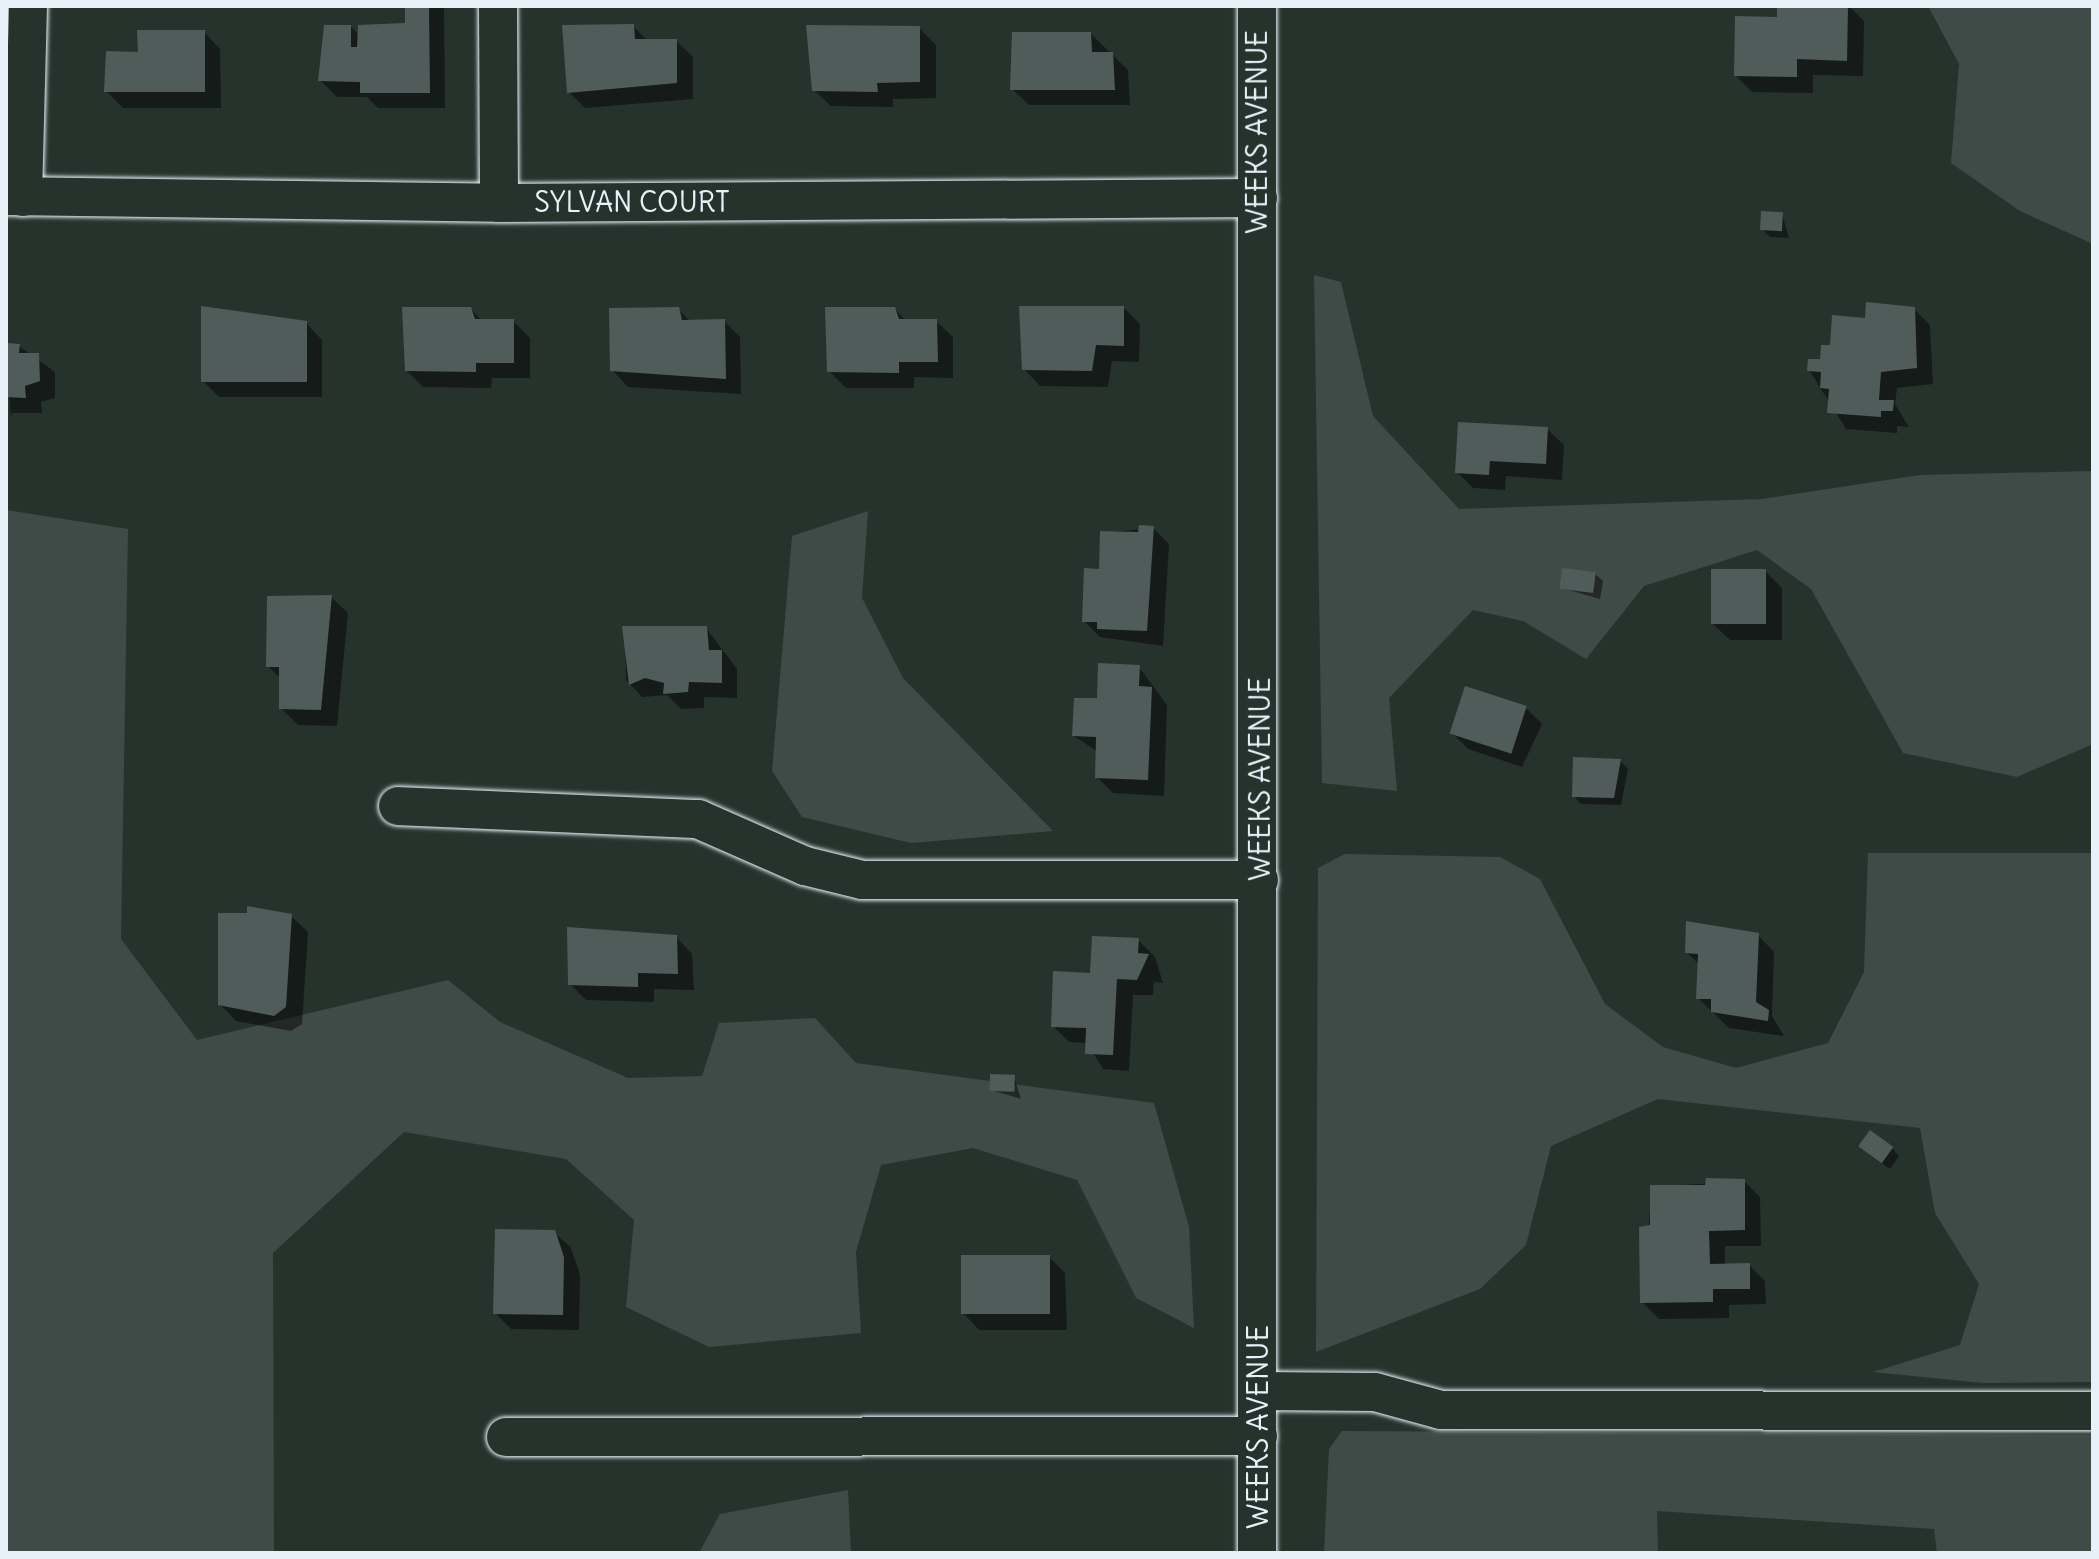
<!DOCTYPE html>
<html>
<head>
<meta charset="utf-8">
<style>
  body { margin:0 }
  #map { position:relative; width:2099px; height:1559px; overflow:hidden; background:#26332d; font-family:Delius,sans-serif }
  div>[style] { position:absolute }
  .green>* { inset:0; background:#3e4b47 }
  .shadow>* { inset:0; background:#0007 }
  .building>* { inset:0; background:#505c59; transform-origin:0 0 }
  .roads { filter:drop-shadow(0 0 2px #e8f1f8) drop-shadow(0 0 2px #e8f1f8) }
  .minor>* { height:38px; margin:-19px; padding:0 19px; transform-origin:19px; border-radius:19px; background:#26332d }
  span { translate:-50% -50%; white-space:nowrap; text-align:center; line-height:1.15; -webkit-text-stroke:6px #26332d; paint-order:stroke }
  .street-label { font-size:28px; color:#e8f1f8 }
  .frame { position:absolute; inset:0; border:8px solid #e8f1f8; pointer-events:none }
</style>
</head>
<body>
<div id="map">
  <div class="green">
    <i style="clip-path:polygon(1928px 6px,2093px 6px,2093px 244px,2020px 211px,1951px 163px,1959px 64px)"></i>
    <i style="clip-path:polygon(1314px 275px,1341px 282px,1373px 416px,1459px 509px,1762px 499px,1920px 475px,2093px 471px,2093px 744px,2017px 777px,1903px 753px,1811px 589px,1757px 550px,1644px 586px,1586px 659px,1523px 621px,1473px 610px,1389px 698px,1397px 791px,1322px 783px)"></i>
    <i style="clip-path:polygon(6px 510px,128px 529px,121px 939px,197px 1040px,448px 980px,500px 1022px,628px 1078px,702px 1076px,719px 1023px,815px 1018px,856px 1063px,1154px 1103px,1189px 1227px,1194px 1328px,1136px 1298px,1077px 1180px,973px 1148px,881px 1165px,856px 1252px,861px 1333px,709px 1347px,626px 1307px,634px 1220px,566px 1159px,404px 1132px,273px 1253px,274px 1553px,6px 1553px)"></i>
    <i style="clip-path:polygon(868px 511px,862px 598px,903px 678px,1053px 831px,911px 843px,802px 817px,772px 771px,792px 536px)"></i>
    <i style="clip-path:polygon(1868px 853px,2093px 853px,2093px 1382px,1983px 1383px,1873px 1372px,1960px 1345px,1979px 1284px,1935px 1213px,1920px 1128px,1658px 1099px,1551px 1146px,1526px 1245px,1480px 1289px,1316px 1352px,1318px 868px,1345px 854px,1500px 857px,1540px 879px,1605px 1004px,1663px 1047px,1736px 1068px,1828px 1043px,1864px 972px)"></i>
    <i style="clip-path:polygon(1342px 1431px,2093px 1435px,2093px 1553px,1937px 1553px,1934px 1529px,1657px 1511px,1658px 1553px,1324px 1553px,1329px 1449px)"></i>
    <i style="clip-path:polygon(848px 1490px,851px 1553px,699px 1553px,720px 1514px)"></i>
  </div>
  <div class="shadow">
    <i style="clip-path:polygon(407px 6px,444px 6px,445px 108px,378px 108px,367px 97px,337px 97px,320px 80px,351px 27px,360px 36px,407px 25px)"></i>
    <i style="clip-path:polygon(1779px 6px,1849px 6px,1864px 21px,1863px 76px,1813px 75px,1813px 93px,1752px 92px,1736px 76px,1778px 19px)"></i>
    <i style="clip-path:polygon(633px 26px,648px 41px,676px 41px,693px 57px,693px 99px,585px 108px,569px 92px)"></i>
    <i style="clip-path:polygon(919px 28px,936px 45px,936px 98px,893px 99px,893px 107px,831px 106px,814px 90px)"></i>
    <i style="clip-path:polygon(204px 32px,220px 49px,221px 108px,123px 108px,106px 91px,140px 54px)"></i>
    <i style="clip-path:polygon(1091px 34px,1128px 70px,1130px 105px,1029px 105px,1012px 89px)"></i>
    <i style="clip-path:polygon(1782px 214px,1789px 238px,1770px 237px,1763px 230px)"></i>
    <i style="clip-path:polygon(1124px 308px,1140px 324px,1139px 362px,1112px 361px,1108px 387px,1040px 386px,1024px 369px)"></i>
    <i style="clip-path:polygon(203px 309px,306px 323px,322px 340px,322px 397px,219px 397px,203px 381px)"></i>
    <i style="clip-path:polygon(471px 309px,482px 321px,513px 321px,530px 338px,530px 378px,492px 378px,491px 388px,423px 387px,407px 371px)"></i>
    <i style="clip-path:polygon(678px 309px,690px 321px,724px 321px,740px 337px,741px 394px,628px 387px,612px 370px)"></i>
    <i style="clip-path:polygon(895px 309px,906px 321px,936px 321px,953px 337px,953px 378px,914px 377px,914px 388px,846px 388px,829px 371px)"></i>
    <i style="clip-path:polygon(1914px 309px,1930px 325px,1933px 384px,1897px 388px,1895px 404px,1909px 427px,1897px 426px,1897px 433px,1846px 429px,1809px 370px,1866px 321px)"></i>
    <i style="clip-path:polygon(19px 346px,55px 372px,55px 398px,41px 402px,42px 413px,12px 413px,11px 419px,6px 347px)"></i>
    <i style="clip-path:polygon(1547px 429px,1564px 445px,1562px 480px,1506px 476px,1505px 490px,1473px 488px,1457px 472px)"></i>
    <i style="clip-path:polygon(1153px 528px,1169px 544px,1163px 646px,1100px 637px,1084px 621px,1101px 571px,1102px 533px)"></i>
    <i style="clip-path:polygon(1765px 571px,1782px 588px,1782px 640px,1730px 640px,1713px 624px)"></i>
    <i style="clip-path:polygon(1595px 574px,1603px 581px,1600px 599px,1562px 588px)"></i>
    <i style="clip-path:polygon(331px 597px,348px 613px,337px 726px,298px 725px,281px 708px,281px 679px,268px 666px)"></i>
    <i style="clip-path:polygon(625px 628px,706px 628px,737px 669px,737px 698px,704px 697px,704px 708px,681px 709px,667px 695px,642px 697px,626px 680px)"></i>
    <i style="clip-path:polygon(1139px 667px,1167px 705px,1164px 796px,1113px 793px,1097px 777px,1098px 752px,1074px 736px,1099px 700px)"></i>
    <i style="clip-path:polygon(1526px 708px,1542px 724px,1522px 767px,1468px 749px,1451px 732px)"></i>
    <i style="clip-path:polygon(1620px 761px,1628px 769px,1621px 805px,1581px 804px,1574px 796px)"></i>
    <i style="clip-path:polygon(291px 916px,308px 932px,302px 1024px,291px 1031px,236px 1021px,220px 1004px)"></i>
    <i style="clip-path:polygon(1758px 935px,1774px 952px,1772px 1016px,1784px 1036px,1729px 1028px,1698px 998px,1700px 965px,1687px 953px)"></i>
    <i style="clip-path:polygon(676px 937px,692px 954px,694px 990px,654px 989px,654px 1002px,586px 1000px,570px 984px)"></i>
    <i style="clip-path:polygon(1138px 940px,1155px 957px,1163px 983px,1154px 982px,1153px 995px,1133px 995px,1129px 1071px,1103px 1069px,1087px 1043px,1069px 1042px,1053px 1026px,1092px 975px)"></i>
    <i style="clip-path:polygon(1014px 1077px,1021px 1099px,991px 1090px)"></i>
    <i style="clip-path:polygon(1892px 1148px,1899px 1156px,1890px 1169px,1869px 1154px)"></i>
    <i style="clip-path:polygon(1744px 1181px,1760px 1197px,1761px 1246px,1725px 1246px,1725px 1265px,1749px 1265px,1765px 1281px,1766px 1304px,1729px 1305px,1729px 1318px,1659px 1319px,1642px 1302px,1652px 1187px)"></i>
    <i style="clip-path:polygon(554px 1232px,571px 1248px,580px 1275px,579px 1330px,511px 1329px,495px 1313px)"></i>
    <i style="clip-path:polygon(1049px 1257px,1065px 1273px,1067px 1330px,979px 1330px,963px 1313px)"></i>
  </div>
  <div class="building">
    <i style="clip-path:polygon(405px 6px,429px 6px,430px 93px,360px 93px,360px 82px,318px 81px,324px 25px,351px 25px,351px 47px,357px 47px,358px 25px,405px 23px)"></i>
    <i style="clip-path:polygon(1777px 6px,1848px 6px,1847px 61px,1797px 59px,1797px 77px,1734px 76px,1735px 16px,1777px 17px)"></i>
    <i style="clip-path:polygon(634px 24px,635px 39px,677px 39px,677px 83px,567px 93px,562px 25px)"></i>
    <i style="clip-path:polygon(806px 25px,920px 26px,920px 82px,877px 83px,878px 92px,812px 91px)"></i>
    <i style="clip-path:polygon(137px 30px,205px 30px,205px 92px,104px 92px,106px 51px,138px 52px)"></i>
    <i style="clip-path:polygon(1012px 32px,1091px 32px,1092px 52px,1113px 52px,1115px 90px,1010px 90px)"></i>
    <i style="left:1761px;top:211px;width:22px;height:19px;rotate:3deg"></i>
    <i style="clip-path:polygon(1866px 302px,1915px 307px,1917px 368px,1881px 372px,1879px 400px,1894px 400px,1893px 411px,1881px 411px,1881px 417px,1827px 413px,1829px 389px,1820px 388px,1821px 372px,1807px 371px,1808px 359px,1820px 359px,1821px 345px,1830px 345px,1832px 315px,1865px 318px)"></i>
    <i style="clip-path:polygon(201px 306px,307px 321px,307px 382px,201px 382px)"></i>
    <i style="clip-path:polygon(1019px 306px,1124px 306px,1124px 346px,1096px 345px,1092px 371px,1022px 370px)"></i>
    <i style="clip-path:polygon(402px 307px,471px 307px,475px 319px,514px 319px,514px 363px,476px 363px,476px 372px,405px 371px)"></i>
    <i style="clip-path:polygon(679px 307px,682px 320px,725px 319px,726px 379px,610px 371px,609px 308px)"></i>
    <i style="clip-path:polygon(825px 307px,895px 307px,899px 319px,937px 319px,938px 362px,899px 362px,899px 373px,827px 372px)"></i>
    <i style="clip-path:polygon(6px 343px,20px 344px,19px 353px,39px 353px,40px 381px,25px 386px,26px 398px,6px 397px)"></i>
    <i style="clip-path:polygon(1458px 422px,1548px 427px,1546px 464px,1490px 461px,1489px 475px,1455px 473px)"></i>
    <i style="clip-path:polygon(1139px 525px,1154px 526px,1147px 631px,1097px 629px,1097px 622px,1082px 622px,1084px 568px,1099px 569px,1100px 531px,1138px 532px)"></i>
    <i style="left:1562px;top:568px;width:34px;height:21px;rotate:7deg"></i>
    <i style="left:1711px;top:569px;width:55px;height:55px"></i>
    <i style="clip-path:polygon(332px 595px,321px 710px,279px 709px,279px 667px,266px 667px,267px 596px)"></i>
    <i style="clip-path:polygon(622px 626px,707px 626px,709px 650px,722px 650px,722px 683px,689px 682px,688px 692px,663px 694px,664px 683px,645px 678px,629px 685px)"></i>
    <i style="clip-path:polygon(1098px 663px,1140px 665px,1139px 686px,1152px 687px,1148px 780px,1095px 778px,1096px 737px,1072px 736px,1074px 698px,1097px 698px)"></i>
    <i style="left:1465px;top:686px;width:65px;height:50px;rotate:18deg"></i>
    <i style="clip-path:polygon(1573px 757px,1621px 759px,1614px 798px,1572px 797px)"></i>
    <i style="clip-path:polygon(247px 906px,292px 914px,286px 1007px,274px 1016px,218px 1005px,218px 913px,247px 913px)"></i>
    <i style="clip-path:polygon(1686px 921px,1759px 933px,1756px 1002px,1769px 1010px,1768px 1021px,1711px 1012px,1711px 999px,1696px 999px,1698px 954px,1685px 953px)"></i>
    <i style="clip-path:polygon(567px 927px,677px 935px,678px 974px,638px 973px,638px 987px,568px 985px)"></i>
    <i style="clip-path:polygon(1092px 936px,1139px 938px,1138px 953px,1149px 954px,1137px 980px,1117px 979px,1113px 1055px,1085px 1054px,1086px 1028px,1051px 1027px,1053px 971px,1090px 973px)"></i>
    <i style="left:990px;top:1074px;width:25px;height:17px;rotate:2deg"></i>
    <i style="left:1870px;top:1130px;width:29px;height:20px;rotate:36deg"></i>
    <i style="clip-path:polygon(1706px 1178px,1745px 1179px,1745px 1230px,1709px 1231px,1710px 1264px,1750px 1263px,1750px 1289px,1713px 1289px,1713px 1302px,1640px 1303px,1639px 1227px,1650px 1225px,1650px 1185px,1705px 1185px)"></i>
    <i style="clip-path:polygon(495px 1229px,555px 1230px,564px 1257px,563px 1315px,493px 1314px)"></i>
    <i style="left:961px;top:1255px;width:89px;height:59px"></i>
  </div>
  <div class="roads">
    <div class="minor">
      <i style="left:498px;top:6px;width:197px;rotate:89.7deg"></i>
      <i style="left:1257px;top:6px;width:1547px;rotate:90deg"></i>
      <i style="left:6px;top:196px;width:493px;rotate:0.8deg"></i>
      <i style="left:499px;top:203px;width:759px;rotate:-0.38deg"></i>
      <i style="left:23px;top:197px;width:191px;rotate:-88.5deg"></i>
      <i style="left:398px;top:806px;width:300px;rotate:2.5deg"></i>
      <i style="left:698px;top:819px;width:117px;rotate:23.7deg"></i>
      <i style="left:805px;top:866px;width:59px;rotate:13.8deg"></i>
      <i style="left:862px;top:880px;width:397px"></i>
      <i style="left:1258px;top:1391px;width:117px;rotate:0.5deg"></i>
      <i style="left:1375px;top:1392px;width:68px;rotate:15.3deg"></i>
      <i style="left:1441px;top:1410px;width:652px;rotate:0.09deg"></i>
      <i style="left:506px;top:1437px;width:752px;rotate:-0.08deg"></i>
    </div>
  </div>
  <div class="street-label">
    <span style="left:1257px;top:132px;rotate:-90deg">WEEKS AVENUE</span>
    <span style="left:632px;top:202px">SYLVAN COURT</span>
    <span style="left:1260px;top:779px;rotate:-90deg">WEEKS AVENUE</span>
    <span style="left:1258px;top:1427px;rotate:-90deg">WEEKS AVENUE</span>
  </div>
  <div class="frame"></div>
</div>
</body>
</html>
